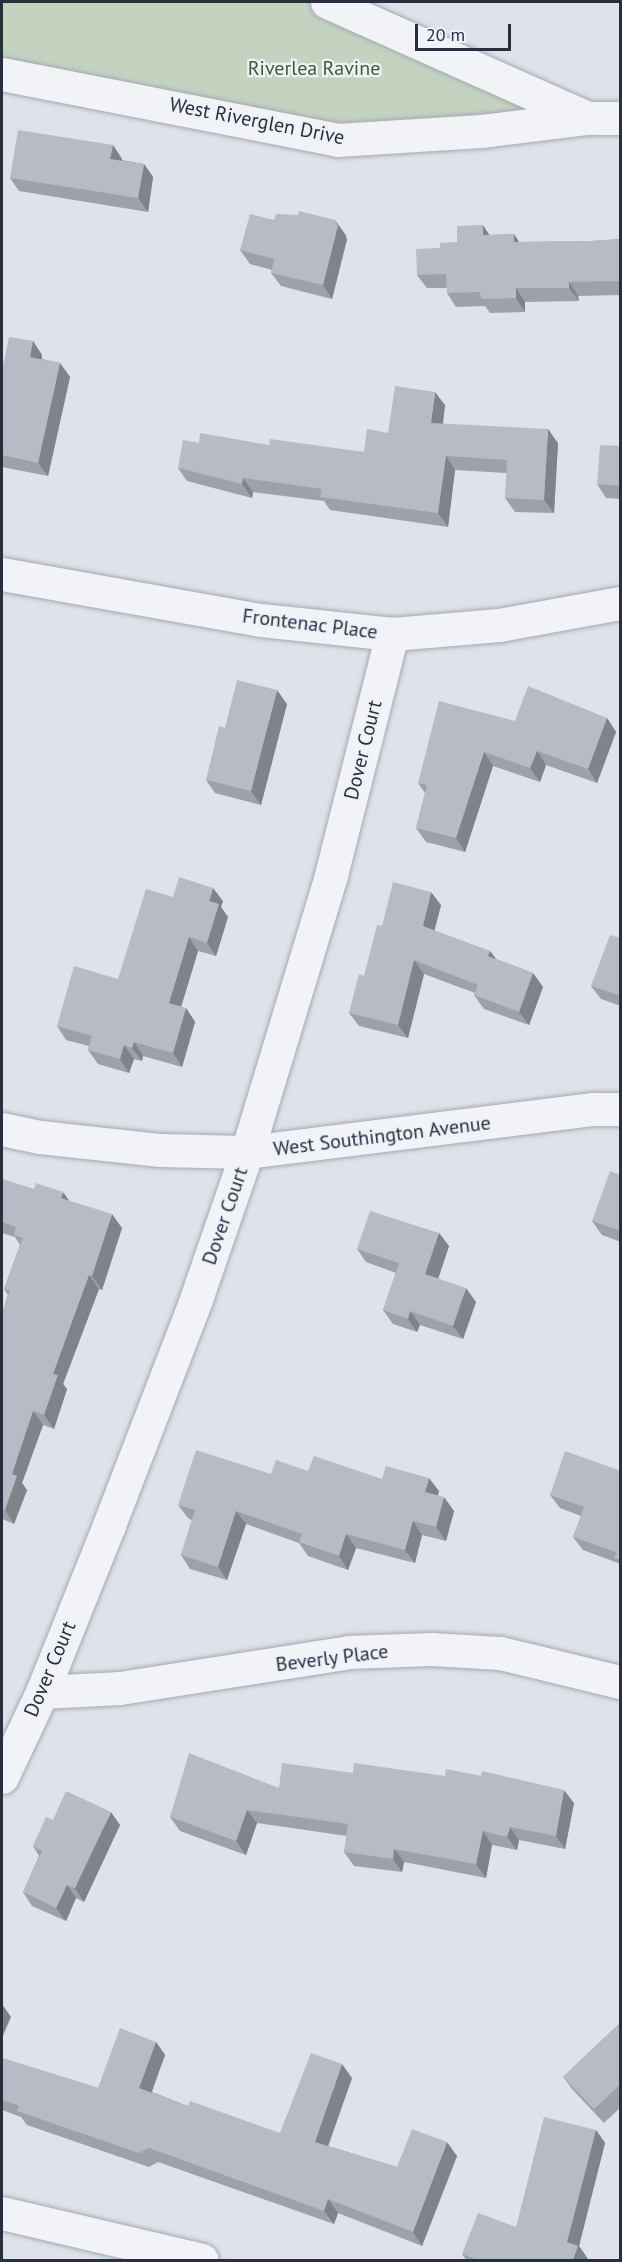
<!DOCTYPE html>
<html>
<head>
<meta charset="utf-8">
<style>
  body { margin:0 }
  #map { position:relative; width:622px; height:2262px; overflow:hidden; background:#dfe2e9; font-family:"PT Sans",sans-serif }
  div>[style] { position:absolute }
  .green>* { inset:0; background:#c4d3c0 }
  .roads { filter:drop-shadow(0 0 2px #a4a9b3) drop-shadow(0 0 2px #a4a9b3) }
  .minor>* { height:33px; margin:-16.5px; padding:0 16.5px; transform-origin:16.5px; border-radius:16.5px; background:#f2f3f7 }
  .wall>* { inset:0; background:#9da1a9 }
  .shaded-wall>* { inset:0; background:#7f838a }
  .building>* { inset:0; background:#b6bbc5 }
  span { translate:-50% -50%; white-space:nowrap; text-align:center; line-height:1.15; -webkit-text-stroke:4.5px #eef1f6; paint-order:stroke }
  .park-label { font-size:20px; color:#3a5c34 }
  .street-label { font-size:20px; color:#272f40 }
  .frame { position:absolute; inset:0; border:3px solid #272f40; pointer-events:none }
  .scale { position:absolute; left:415px; top:24px; width:96px; height:27px; box-sizing:border-box; border:3px solid #272f40; border-top:0; padding-left:8px; font-size:18px; line-height:21px; white-space:nowrap; color:#272f40; -webkit-text-stroke:4px #eef1f6; paint-order:stroke }
</style>
</head>
<body>
<div id="map">
  <div class="green">
    <i style="clip-path:polygon(2px 2px,327px 2px,587px 118px,337px 140px,2px 81px)"></i>
  </div>
  <div class="roads">
    <div class="minor">
      <i style="left:327px;top:2px;width:285px;rotate:24deg"></i>
      <i style="left:2px;top:74px;width:341px;rotate:11.1deg"></i>
      <i style="left:337px;top:140px;width:144px;rotate:-3.6deg"></i>
      <i style="left:481px;top:131px;width:107px;rotate:-7deg"></i>
      <i style="left:587px;top:118px;width:33px"></i>
      <i style="left:2px;top:574px;width:263px;rotate:10.1deg"></i>
      <i style="left:261px;top:620px;width:132px;rotate:6.1deg"></i>
      <i style="left:392px;top:634px;width:107px;rotate:-4.8deg"></i>
      <i style="left:499px;top:625px;width:123px;rotate:-10.3deg"></i>
      <i style="left:2px;top:1129px;width:39px;rotate:12deg"></i>
      <i style="left:40px;top:1137px;width:121px;rotate:6.2deg"></i>
      <i style="left:160px;top:1150px;width:87px;rotate:1.3deg"></i>
      <i style="left:247px;top:1152px;width:349px;rotate:-7.1deg"></i>
      <i style="left:593px;top:1109px;width:27px"></i>
      <i style="left:42px;top:1692px;width:78px;rotate:-2.9deg"></i>
      <i style="left:120px;top:1688px;width:232px;rotate:-8.9deg"></i>
      <i style="left:349px;top:1652px;width:82px;rotate:-2.1deg"></i>
      <i style="left:431px;top:1649px;width:69px;rotate:3.3deg"></i>
      <i style="left:500px;top:1653px;width:123px;rotate:13.6deg"></i>
      <i style="left:2px;top:1777px;width:94px;rotate:-64.8deg"></i>
      <i style="left:42px;top:1692px;width:180px;rotate:-68.1deg"></i>
      <i style="left:109px;top:1525px;width:242px;rotate:-68.9deg"></i>
      <i style="left:196px;top:1299px;width:156px;rotate:-70.9deg"></i>
      <i style="left:247px;top:1152px;width:289px;rotate:-73.1deg"></i>
      <i style="left:331px;top:875px;width:249px;rotate:-75.8deg"></i>
      <i style="left:2px;top:2213px;width:205px;rotate:13.2deg"></i>
    </div>
  </div>
  <div class="wall">
    <i style="clip-path:polygon(113px 145px,122px 159px,122px 160px,144px 164px,153px 177px,148px 212px,19px 191px,10px 178px)"></i>
    <i style="clip-path:polygon(274px 220px,345px 234px,347px 239px,332px 299px,281px 286px,271px 273px,272px 270px,250px 264px,240px 250px)"></i>
    <i style="clip-path:polygon(514px 234px,519px 242px,591px 241px,621px 239px,621px 295px,578px 296px,579px 301px,525px 302px,525px 312px,490px 313px,485px 306px,456px 307px,447px 293px,447px 288px,427px 288px,417px 275px,440px 248px,457px 242px,490px 235px)"></i>
    <i style="clip-path:polygon(33px 341px,42px 355px,42px 359px,60px 363px,70px 377px,48px 476px,2px 467px,2px 371px)"></i>
    <i style="clip-path:polygon(445px 405px,443px 424px,558px 443px,554px 513px,515px 512px,505px 498px,507px 473px,455px 470px,448px 527px,330px 510px,324px 501px,253px 492px,252px 498px,187px 481px,178px 468px,199px 443px,269px 445px,364px 452px,388px 433px)"></i>
    <i style="clip-path:polygon(621px 446px,621px 499px,606px 498px,597px 484px)"></i>
    <i style="clip-path:polygon(287px 704px,261px 805px,215px 793px,206px 780px)"></i>
    <i style="clip-path:polygon(607px 718px,616px 732px,597px 783px,546px 765px,540px 782px,493px 766px,465px 852px,426px 842px,416px 828px,425px 793px,418px 783px,515px 721px)"></i>
    <i style="clip-path:polygon(173px 897px,223px 901px,221px 907px,228px 917px,216px 956px,198px 951px,181px 1007px,186px 1008px,195px 1022px,182px 1067px,143px 1056px,142px 1061px,134px 1059px,129px 1073px,98px 1064px,88px 1050px,89px 1046px,66px 1040px,57px 1026px,118px 979px)"></i>
    <i style="clip-path:polygon(441px 905px,434px 931px,490px 951px,496px 959px,533px 973px,543px 987px,529px 1025px,484px 1009px,474px 995px,475px 993px,424px 974px,408px 1038px,359px 1026px,349px 1013px,364px 976px,382px 926px)"></i>
    <i style="clip-path:polygon(621px 938px,621px 1006px,601px 999px,591px 986px)"></i>
    <i style="clip-path:polygon(621px 1175px,621px 1242px,602px 1235px,592px 1221px)"></i>
    <i style="clip-path:polygon(2px 1179px,69px 1201px,122px 1228px,102px 1290px,99px 1289px,63px 1384px,67px 1389px,54px 1429px,43px 1425px,22px 1483px,27px 1490px,14px 1524px,2px 1519px,2px 1313px,8px 1295px,4px 1289px,20px 1245px,15px 1237px,2px 1233px)"></i>
    <i style="clip-path:polygon(439px 1233px,449px 1246px,438px 1278px,476px 1302px,463px 1339px,420px 1325px,417px 1332px,393px 1324px,383px 1310px,396px 1273px,366px 1262px,357px 1249px)"></i>
    <i style="clip-path:polygon(308px 1471px,382px 1479px,439px 1491px,438px 1495px,454px 1511px,446px 1541px,422px 1535px,415px 1563px,356px 1548px,348px 1570px,308px 1556px,299px 1543px,246px 1524px,227px 1580px,190px 1569px,181px 1555px,192px 1520px,188px 1518px,178px 1505px,271px 1474px)"></i>
    <i style="clip-path:polygon(621px 1471px,621px 1567px,618px 1563px,583px 1550px,573px 1537px,581px 1516px,560px 1508px,550px 1495px)"></i>
    <i style="clip-path:polygon(279px 1788px,574px 1803px,565px 1849px,519px 1840px,517px 1850px,492px 1845px,486px 1878px,404px 1862px,402px 1872px,354px 1866px,344px 1852px,347px 1836px,257px 1823px,246px 1855px,180px 1831px,170px 1817px)"></i>
    <i style="clip-path:polygon(53px 1820px,120px 1825px,84px 1902px,76px 1898px,66px 1921px,32px 1906px,23px 1892px,39px 1856px,33px 1846px)"></i>
    <i style="clip-path:polygon(621px 2022px,621px 2107px,604px 2123px,573px 2090px,563px 2077px)"></i>
    <i style="clip-path:polygon(156px 2042px,165px 2055px,152px 2092px,188px 2106px,280px 2133px,352px 2078px,328px 2146px,397px 2167px,457px 2156px,422px 2246px,338px 2213px,334px 2224px,158px 2162px,149px 2167px,27px 2125px,21px 2117px,2px 2110px,2px 2058px,98px 2088px)"></i>
    <i style="clip-path:polygon(596px 2130px,605px 2143px,579px 2246px,588px 2259px,588px 2260px,466px 2260px,462px 2254px,516px 2227px)"></i>
  </div>
  <div class="shaded-wall">
    <i style="clip-path:polygon(113px 145px,122px 159px,120px 172px,110px 159px)"></i>
    <i style="clip-path:polygon(144px 164px,153px 177px,148px 212px,138px 198px)"></i>
    <i style="clip-path:polygon(335px 220px,345px 234px,347px 239px,332px 299px,323px 285px)"></i>
    <i style="clip-path:polygon(483px 225px,492px 239px,483px 235px)"></i>
    <i style="clip-path:polygon(514px 234px,523px 248px,514px 242px)"></i>
    <i style="clip-path:polygon(569px 282px,578px 296px,579px 301px,569px 288px)"></i>
    <i style="clip-path:polygon(516px 288px,525px 302px,525px 312px,516px 298px)"></i>
    <i style="clip-path:polygon(33px 341px,42px 355px,39px 370px,30px 357px)"></i>
    <i style="clip-path:polygon(60px 363px,70px 377px,48px 476px,38px 463px)"></i>
    <i style="clip-path:polygon(435px 392px,445px 405px,441px 437px,431px 423px)"></i>
    <i style="clip-path:polygon(548px 429px,558px 443px,554px 513px,544px 500px)"></i>
    <i style="clip-path:polygon(446px 456px,455px 470px,448px 527px,438px 513px)"></i>
    <i style="clip-path:polygon(243px 478px,253px 492px,252px 498px,242px 484px)"></i>
    <i style="clip-path:polygon(277px 690px,287px 704px,261px 805px,251px 791px)"></i>
    <i style="clip-path:polygon(607px 718px,616px 732px,597px 783px,588px 769px)"></i>
    <i style="clip-path:polygon(537px 751px,546px 765px,540px 782px,530px 768px)"></i>
    <i style="clip-path:polygon(484px 752px,493px 766px,465px 852px,456px 838px)"></i>
    <i style="clip-path:polygon(213px 888px,223px 901px,221px 907px,228px 917px,216px 956px,207px 943px,209px 901px)"></i>
    <i style="clip-path:polygon(431px 892px,441px 905px,432px 940px,423px 926px)"></i>
    <i style="clip-path:polygon(189px 937px,198px 951px,178px 1017px,169px 1003px)"></i>
    <i style="clip-path:polygon(490px 951px,500px 964px,488px 956px)"></i>
    <i style="clip-path:polygon(414px 960px,424px 974px,408px 1038px,398px 1025px)"></i>
    <i style="clip-path:polygon(533px 973px,543px 987px,529px 1025px,519px 1012px)"></i>
    <i style="clip-path:polygon(186px 1008px,195px 1022px,182px 1067px,173px 1053px)"></i>
    <i style="clip-path:polygon(134px 1042px,143px 1056px,142px 1061px,132px 1048px)"></i>
    <i style="clip-path:polygon(124px 1045px,134px 1059px,129px 1073px,120px 1059px)"></i>
    <i style="clip-path:polygon(63px 1192px,73px 1206px,61px 1198px)"></i>
    <i style="clip-path:polygon(112px 1214px,122px 1228px,102px 1290px,92px 1276px)"></i>
    <i style="clip-path:polygon(439px 1233px,449px 1246px,435px 1288px,425px 1274px)"></i>
    <i style="clip-path:polygon(89px 1275px,99px 1289px,63px 1384px,67px 1389px,54px 1429px,44px 1415px,53px 1374px)"></i>
    <i style="clip-path:polygon(466px 1288px,476px 1302px,463px 1339px,453px 1326px)"></i>
    <i style="clip-path:polygon(410px 1311px,420px 1325px,417px 1332px,408px 1319px)"></i>
    <i style="clip-path:polygon(33px 1411px,43px 1425px,22px 1483px,27px 1490px,14px 1524px,5px 1510px,12px 1474px)"></i>
    <i style="clip-path:polygon(429px 1478px,439px 1491px,435px 1505px,425px 1492px)"></i>
    <i style="clip-path:polygon(444px 1497px,454px 1511px,446px 1541px,436px 1527px)"></i>
    <i style="clip-path:polygon(236px 1511px,246px 1524px,227px 1580px,218px 1567px)"></i>
    <i style="clip-path:polygon(413px 1521px,422px 1535px,415px 1563px,405px 1550px)"></i>
    <i style="clip-path:polygon(346px 1534px,356px 1548px,348px 1570px,339px 1556px)"></i>
    <i style="clip-path:polygon(564px 1790px,574px 1803px,565px 1849px,556px 1836px)"></i>
    <i style="clip-path:polygon(247px 1810px,257px 1823px,246px 1855px,236px 1841px)"></i>
    <i style="clip-path:polygon(111px 1812px,120px 1825px,84px 1902px,75px 1888px)"></i>
    <i style="clip-path:polygon(510px 1827px,519px 1840px,517px 1850px,507px 1837px)"></i>
    <i style="clip-path:polygon(483px 1831px,492px 1845px,486px 1878px,476px 1864px)"></i>
    <i style="clip-path:polygon(394px 1849px,404px 1862px,402px 1872px,393px 1859px)"></i>
    <i style="clip-path:polygon(67px 1885px,76px 1898px,66px 1921px,56px 1908px)"></i>
    <i style="clip-path:polygon(2px 2004px,11px 2017px,2px 2038px)"></i>
    <i style="clip-path:polygon(156px 2042px,165px 2055px,148px 2101px,139px 2088px)"></i>
    <i style="clip-path:polygon(342px 2064px,352px 2078px,325px 2155px,315px 2142px)"></i>
    <i style="clip-path:polygon(596px 2130px,605px 2143px,579px 2246px,588px 2259px,588px 2260px,573px 2260px,567px 2242px)"></i>
    <i style="clip-path:polygon(447px 2142px,457px 2156px,422px 2246px,413px 2232px)"></i>
    <i style="clip-path:polygon(328px 2199px,338px 2213px,334px 2224px,324px 2211px)"></i>
  </div>
  <div class="building">
    <i style="clip-path:polygon(18px 130px,113px 145px,110px 159px,144px 164px,138px 198px,10px 178px)"></i>
    <i style="clip-path:polygon(299px 211px,335px 220px,338px 226px,323px 285px,271px 273px,274px 259px,240px 250px,250px 214px,274px 220px,276px 214px,298px 215px)"></i>
    <i style="clip-path:polygon(483px 225px,483px 235px,514px 234px,514px 242px,591px 241px,621px 239px,621px 281px,569px 282px,569px 288px,516px 288px,516px 298px,481px 299px,480px 292px,447px 293px,446px 274px,417px 275px,416px 249px,440px 248px,440px 243px,457px 242px,457px 226px)"></i>
    <i style="clip-path:polygon(9px 337px,33px 341px,30px 357px,60px 363px,38px 463px,2px 455px,2px 371px)"></i>
    <i style="clip-path:polygon(395px 386px,435px 392px,431px 423px,548px 429px,544px 500px,505px 498px,507px 460px,446px 456px,438px 513px,320px 497px,322px 489px,243px 478px,242px 484px,178px 468px,183px 440px,199px 443px,200px 433px,269px 445px,270px 439px,364px 452px,367px 429px,388px 433px)"></i>
    <i style="clip-path:polygon(600px 445px,621px 446px,621px 486px,597px 484px)"></i>
    <i style="clip-path:polygon(237px 680px,277px 690px,251px 791px,206px 780px,219px 726px,225px 728px)"></i>
    <i style="clip-path:polygon(528px 686px,607px 718px,588px 769px,537px 751px,530px 768px,484px 752px,456px 838px,416px 828px,427px 785px,418px 783px,439px 701px,515px 721px)"></i>
    <i style="clip-path:polygon(179px 877px,213px 888px,209px 901px,219px 904px,207px 943px,189px 937px,169px 1003px,186px 1008px,173px 1053px,134px 1042px,132px 1048px,124px 1045px,120px 1059px,88px 1050px,92px 1036px,57px 1026px,74px 966px,118px 979px,146px 889px,173px 897px)"></i>
    <i style="clip-path:polygon(393px 882px,431px 892px,423px 926px,490px 951px,488px 956px,533px 973px,519px 1012px,474px 995px,478px 985px,414px 960px,398px 1025px,349px 1013px,359px 974px,364px 976px,377px 925px,382px 926px)"></i>
    <i style="clip-path:polygon(610px 935px,621px 938px,621px 996px,591px 986px)"></i>
    <i style="clip-path:polygon(610px 1171px,621px 1175px,621px 1231px,592px 1221px)"></i>
    <i style="clip-path:polygon(2px 1179px,34px 1189px,36px 1183px,63px 1192px,61px 1198px,112px 1214px,92px 1276px,89px 1275px,53px 1374px,58px 1375px,44px 1415px,33px 1411px,12px 1474px,17px 1476px,5px 1510px,2px 1509px,2px 1313px,10px 1291px,4px 1289px,23px 1238px,14px 1235px,16px 1227px,2px 1222px)"></i>
    <i style="clip-path:polygon(370px 1211px,439px 1233px,425px 1274px,466px 1288px,453px 1326px,410px 1311px,408px 1319px,383px 1310px,399px 1263px,357px 1249px)"></i>
    <i style="clip-path:polygon(196px 1450px,271px 1474px,276px 1460px,308px 1471px,314px 1456px,382px 1479px,386px 1466px,429px 1478px,425px 1492px,444px 1497px,436px 1527px,413px 1521px,405px 1550px,346px 1534px,339px 1556px,299px 1542px,302px 1534px,236px 1511px,218px 1567px,181px 1555px,195px 1510px,178px 1505px)"></i>
    <i style="clip-path:polygon(565px 1451px,621px 1471px,621px 1560px,614px 1558px,616px 1552px,573px 1537px,584px 1507px,550px 1495px)"></i>
    <i style="clip-path:polygon(189px 1753px,279px 1788px,282px 1763px,353px 1773px,354px 1763px,445px 1776px,446px 1769px,481px 1776px,482px 1771px,564px 1790px,556px 1836px,510px 1827px,507px 1837px,483px 1831px,476px 1864px,394px 1849px,393px 1859px,344px 1852px,348px 1824px,247px 1810px,236px 1841px,170px 1817px)"></i>
    <i style="clip-path:polygon(66px 1791px,111px 1812px,75px 1888px,67px 1885px,56px 1908px,23px 1892px,42px 1851px,33px 1846px,46px 1817px,53px 1820px)"></i>
    <i style="clip-path:polygon(621px 2022px,621px 2084px,594px 2109px,563px 2077px)"></i>
    <i style="clip-path:polygon(120px 2028px,156px 2042px,139px 2088px,188px 2106px,190px 2101px,280px 2133px,311px 2053px,342px 2064px,315px 2142px,397px 2167px,412px 2129px,447px 2142px,413px 2232px,328px 2199px,324px 2211px,149px 2148px,139px 2153px,17px 2111px,19px 2106px,2px 2100px,2px 2058px,98px 2088px)"></i>
    <i style="clip-path:polygon(544px 2117px,596px 2130px,567px 2242px,578px 2246px,573px 2260px,478px 2260px,462px 2254px,478px 2213px,516px 2227px)"></i>
  </div>
  <div class="park-label">
    <span style="left:314px;top:68px">Riverlea Ravine</span>
  </div>
  <div class="street-label">
    <span style="left:257px;top:121px;rotate:11deg">West Riverglen Drive</span>
    <span style="left:310px;top:624px;rotate:7deg">Frontenac Place</span>
    <span style="left:363px;top:750px;rotate:-76deg">Dover Court</span>
    <span style="left:382px;top:1136px;rotate:-7deg">West Southington Avenue</span>
    <span style="left:225px;top:1216px;rotate:-71deg">Dover Court</span>
    <span style="left:332px;top:1658px;rotate:-7deg">Beverly Place</span>
    <span style="left:50px;top:1669px;rotate:-67deg">Dover Court</span>
  </div>
  <div class="frame"></div>
  <div class="scale">20 m</div>
</div>
</body>
</html>
